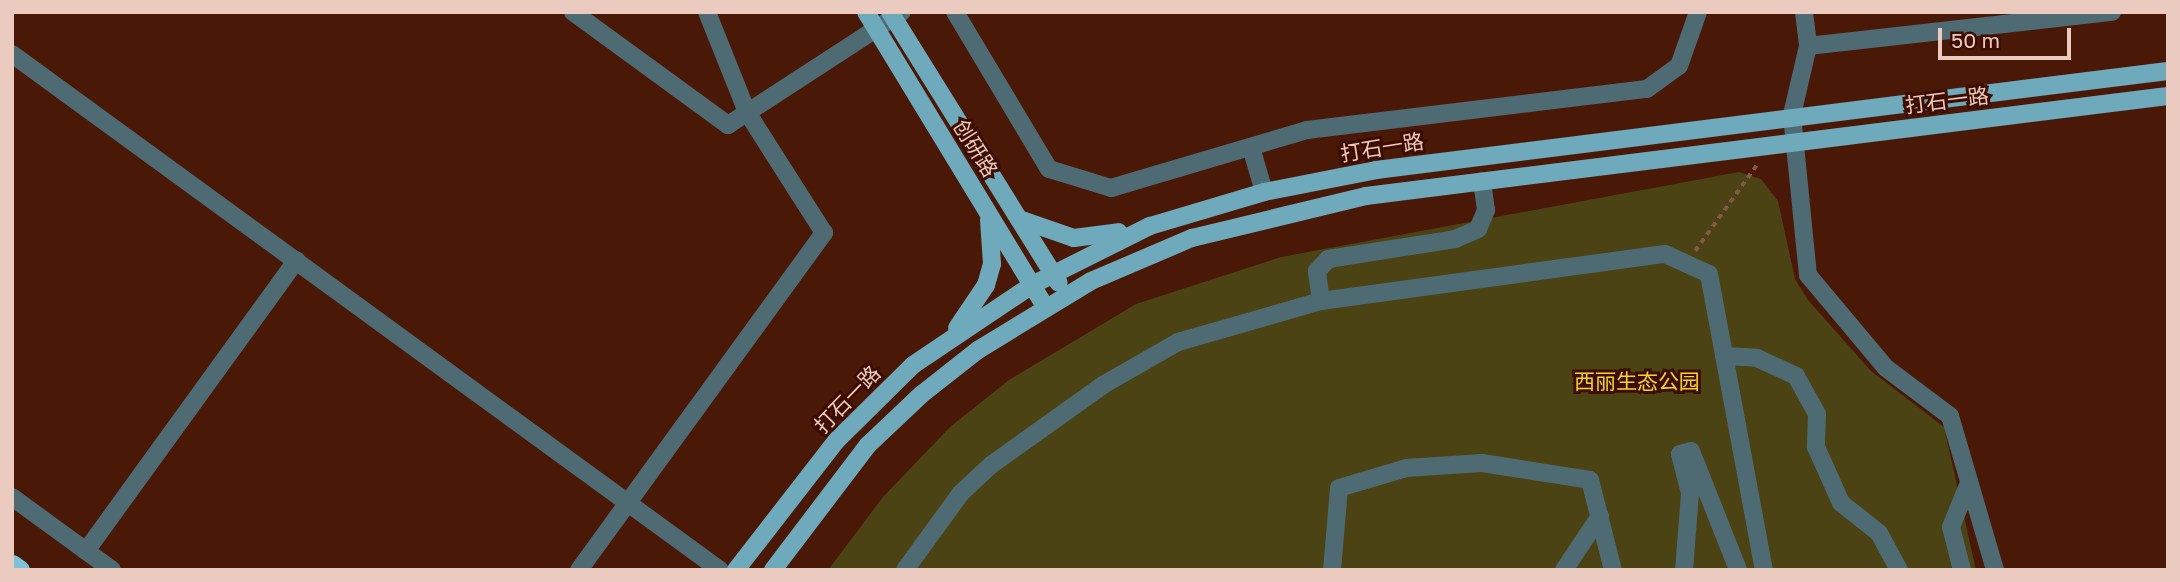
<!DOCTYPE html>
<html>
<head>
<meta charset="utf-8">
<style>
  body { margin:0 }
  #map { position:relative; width:2180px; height:582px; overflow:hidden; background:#491806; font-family:"Golos Text","Noto Sans SC",sans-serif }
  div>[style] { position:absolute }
  .green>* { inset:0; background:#4b4313 }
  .path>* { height:3.5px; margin-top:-1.75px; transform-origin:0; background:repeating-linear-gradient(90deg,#845849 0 5px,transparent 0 10px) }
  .minor>* { height:18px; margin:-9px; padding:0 9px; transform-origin:9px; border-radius:9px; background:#4e6a73 }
  .major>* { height:18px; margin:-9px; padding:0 9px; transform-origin:9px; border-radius:9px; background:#6eaabc }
  .highway>* { height:21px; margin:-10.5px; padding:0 10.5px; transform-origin:10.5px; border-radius:10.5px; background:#7ac3d9 }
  span { translate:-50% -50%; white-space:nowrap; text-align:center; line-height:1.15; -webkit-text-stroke:6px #3e0d00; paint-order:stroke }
  .street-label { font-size:21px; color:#ebcabf }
  .park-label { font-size:21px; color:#f0d42d }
  .frame { position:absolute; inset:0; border:14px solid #ebcabf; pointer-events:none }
  .scale { position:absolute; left:1938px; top:28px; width:133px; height:32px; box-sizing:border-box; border:4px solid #ebcabf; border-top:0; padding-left:9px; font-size:21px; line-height:24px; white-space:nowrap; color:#ebcabf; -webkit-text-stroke:5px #3e0d00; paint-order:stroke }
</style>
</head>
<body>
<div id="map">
  <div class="green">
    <i style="clip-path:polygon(1739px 172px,1761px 179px,1778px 201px,1795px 279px,1808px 300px,1871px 371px,1944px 427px,1976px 570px,828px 570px,883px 497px,950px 427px,1009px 380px,1136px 304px,1281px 257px)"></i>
  </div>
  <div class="path">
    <i style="left:1695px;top:251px;width:105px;rotate:-54.3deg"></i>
  </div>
  <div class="minor">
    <i style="left:573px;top:12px;width:192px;rotate:36.1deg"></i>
    <i style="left:728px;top:125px;width:207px;rotate:-33deg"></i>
    <i style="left:955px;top:12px;width:183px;rotate:59.1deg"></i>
    <i style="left:1049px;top:169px;width:65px;rotate:17deg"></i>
    <i style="left:1111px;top:188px;width:204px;rotate:-16.5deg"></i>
    <i style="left:1307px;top:130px;width:342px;rotate:-6.9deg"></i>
    <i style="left:1647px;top:89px;width:39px;rotate:-36deg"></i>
    <i style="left:1679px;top:66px;width:57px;rotate:-70.6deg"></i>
    <i style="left:1804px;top:12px;width:34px;rotate:83deg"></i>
    <i style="left:1808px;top:46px;width:71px;rotate:103.1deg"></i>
    <i style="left:1792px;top:115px;width:161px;rotate:84.3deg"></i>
    <i style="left:1808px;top:275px;width:121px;rotate:50deg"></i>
    <i style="left:1886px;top:368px;width:80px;rotate:36.9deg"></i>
    <i style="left:1950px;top:416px;width:160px;rotate:73.7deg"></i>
    <i style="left:1808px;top:46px;width:306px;rotate:-6.4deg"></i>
    <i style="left:12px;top:54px;width:876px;rotate:36.09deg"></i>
    <i style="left:1251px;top:147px;width:47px;rotate:73.9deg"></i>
    <i style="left:1321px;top:301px;width:30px;rotate:-98deg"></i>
    <i style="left:1317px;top:271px;width:16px;rotate:-47deg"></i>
    <i style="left:1328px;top:259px;width:129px;rotate:-8.9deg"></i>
    <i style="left:1455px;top:239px;width:25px;rotate:-23deg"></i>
    <i style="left:1478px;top:229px;width:21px;rotate:-67deg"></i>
    <i style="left:1486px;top:210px;width:29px;rotate:-98deg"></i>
    <i style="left:1724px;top:356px;width:33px;rotate:3deg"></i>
    <i style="left:1757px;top:358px;width:43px;rotate:24.8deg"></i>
    <i style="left:1796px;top:376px;width:43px;rotate:61.1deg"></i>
    <i style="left:1817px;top:414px;width:33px;rotate:92deg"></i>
    <i style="left:1816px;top:447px;width:61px;rotate:65.9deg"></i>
    <i style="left:1841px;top:503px;width:48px;rotate:38.3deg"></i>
    <i style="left:1879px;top:533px;width:42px;rotate:61.6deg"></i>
    <i style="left:12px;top:497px;width:124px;rotate:36.1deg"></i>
    <i style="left:86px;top:551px;width:359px;rotate:-54.1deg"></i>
    <i style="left:579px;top:570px;width:417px;rotate:-54deg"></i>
    <i style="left:824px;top:233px;width:143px;rotate:-122.5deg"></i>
    <i style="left:747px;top:112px;width:108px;rotate:-111.8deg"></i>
    <i style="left:905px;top:570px;width:95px;rotate:-54deg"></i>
    <i style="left:961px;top:493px;width:41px;rotate:-43deg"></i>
    <i style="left:991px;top:465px;width:138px;rotate:-35.5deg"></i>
    <i style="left:1103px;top:385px;width:86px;rotate:-29.8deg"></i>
    <i style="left:1178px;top:342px;width:149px;rotate:-16deg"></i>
    <i style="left:1321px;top:301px;width:347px;rotate:-7.8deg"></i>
    <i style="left:1665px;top:254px;width:48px;rotate:24.4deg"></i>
    <i style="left:1709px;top:274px;width:301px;rotate:79.5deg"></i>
    <i style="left:1332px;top:570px;width:82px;rotate:-85.1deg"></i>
    <i style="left:1339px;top:488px;width:70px;rotate:-16.6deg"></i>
    <i style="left:1406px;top:468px;width:76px;rotate:-3.8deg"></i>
    <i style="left:1482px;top:463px;width:109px;rotate:8.9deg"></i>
    <i style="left:1590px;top:480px;width:93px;rotate:75.7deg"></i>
    <i style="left:1564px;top:570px;width:65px;rotate:-56.3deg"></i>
    <i style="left:1684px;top:570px;width:77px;rotate:-85.5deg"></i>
    <i style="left:1690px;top:493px;width:40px;rotate:-104.4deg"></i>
    <i style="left:1680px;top:454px;width:11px;rotate:-15deg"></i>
    <i style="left:1691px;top:451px;width:128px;rotate:68.4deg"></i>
    <i style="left:1962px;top:570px;width:44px;rotate:-104.3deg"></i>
    <i style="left:1951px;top:527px;width:48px;rotate:-67.8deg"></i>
  </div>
  <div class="major">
    <i style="left:866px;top:12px;width:346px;rotate:58.7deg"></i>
    <i style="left:890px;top:12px;width:319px;rotate:58.1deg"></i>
    <i style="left:1019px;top:219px;width:58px;rotate:19.1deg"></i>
    <i style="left:1074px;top:238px;width:45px;rotate:-7.6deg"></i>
    <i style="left:957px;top:328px;width:52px;rotate:-56deg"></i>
    <i style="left:986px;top:285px;width:22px;rotate:-74deg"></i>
    <i style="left:992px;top:264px;width:44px;rotate:-93.9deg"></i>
    <i style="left:736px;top:570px;width:163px;rotate:-52.2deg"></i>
    <i style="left:836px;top:441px;width:108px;rotate:-44.6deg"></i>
    <i style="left:913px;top:365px;width:143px;rotate:-33.9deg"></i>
    <i style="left:1032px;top:285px;width:132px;rotate:-26.6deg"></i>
    <i style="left:1150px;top:226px;width:119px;rotate:-16.6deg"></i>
    <i style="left:1264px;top:192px;width:114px;rotate:-11.1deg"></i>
    <i style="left:1376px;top:170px;width:798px;rotate:-7.13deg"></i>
    <i style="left:773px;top:570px;width:157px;rotate:-52.8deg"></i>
    <i style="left:868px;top:445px;width:74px;rotate:-43.4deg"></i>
    <i style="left:922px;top:394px;width:71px;rotate:-38.2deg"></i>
    <i style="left:978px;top:350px;width:132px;rotate:-31.4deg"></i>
    <i style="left:1091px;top:281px;width:110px;rotate:-23.1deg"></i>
    <i style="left:1192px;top:238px;width:179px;rotate:-13.6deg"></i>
    <i style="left:1366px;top:196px;width:808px;rotate:-7.11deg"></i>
  </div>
  <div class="highway">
    <i style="left:12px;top:565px;width:9px;rotate:36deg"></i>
  </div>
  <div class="street-label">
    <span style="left:1947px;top:100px;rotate:-7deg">打石一路</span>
    <span style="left:1382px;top:147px;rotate:-9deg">打石一路</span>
    <span style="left:976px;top:148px;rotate:58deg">创研路</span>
    <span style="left:847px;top:399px;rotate:-46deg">打石一路</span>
  </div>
  <div class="park-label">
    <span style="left:1637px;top:381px">西丽生态公园</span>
  </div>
  <div class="frame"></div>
  <div class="scale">50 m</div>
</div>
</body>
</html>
